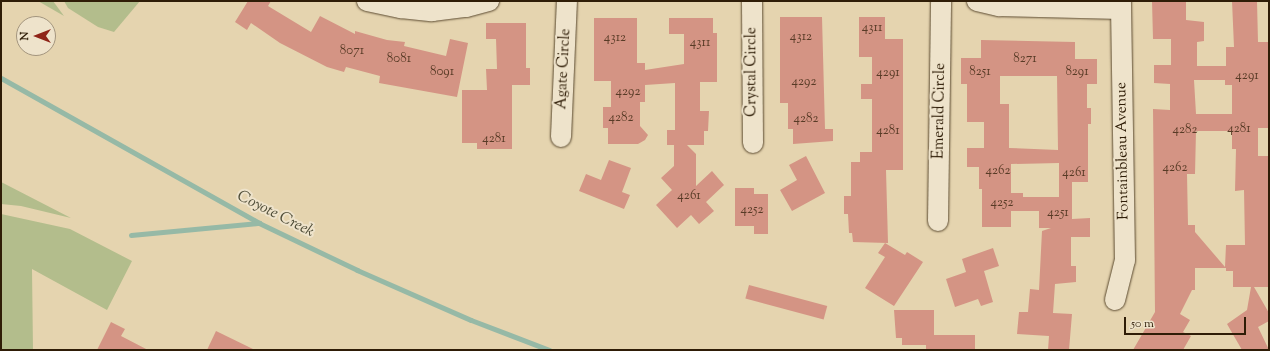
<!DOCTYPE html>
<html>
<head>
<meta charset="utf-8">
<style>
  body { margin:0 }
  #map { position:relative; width:1270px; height:351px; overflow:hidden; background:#e5d4af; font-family:"Sorts Mill Goudy",serif }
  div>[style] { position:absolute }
  .green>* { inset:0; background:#b3bd8c }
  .stream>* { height:5px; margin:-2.5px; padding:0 2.5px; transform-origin:2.5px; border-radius:2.5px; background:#96b9a6 }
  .building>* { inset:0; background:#d49484; transform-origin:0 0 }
  .roads { filter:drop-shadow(0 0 1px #5c4b31) drop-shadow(0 0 1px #5c4b31) }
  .minor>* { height:20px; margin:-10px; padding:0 10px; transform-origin:10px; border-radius:10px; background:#eee3cb }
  span { translate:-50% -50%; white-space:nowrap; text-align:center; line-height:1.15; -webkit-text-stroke:4px #eee3cb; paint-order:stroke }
  .number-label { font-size:13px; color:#583b26 }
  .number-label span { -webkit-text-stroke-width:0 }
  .street-label { font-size:15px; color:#2f1d07 }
  .water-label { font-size:16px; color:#4e4c37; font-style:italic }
  .frame { position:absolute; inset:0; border:2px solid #2f1d07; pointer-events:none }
  .north { position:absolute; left:16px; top:16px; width:40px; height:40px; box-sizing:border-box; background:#eee3cb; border:1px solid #a2947d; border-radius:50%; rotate:270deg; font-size:11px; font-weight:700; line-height:16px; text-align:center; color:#2f1d07 }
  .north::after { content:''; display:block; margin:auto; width:14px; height:18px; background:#8f2418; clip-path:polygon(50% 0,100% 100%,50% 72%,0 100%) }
  .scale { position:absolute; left:1124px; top:317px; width:122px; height:18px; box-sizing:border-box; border:2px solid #2f1d07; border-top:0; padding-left:5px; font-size:12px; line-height:14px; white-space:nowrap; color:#2f1d07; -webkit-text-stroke:3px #eee3cb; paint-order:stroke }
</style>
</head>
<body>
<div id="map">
  <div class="green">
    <i style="clip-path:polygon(38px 1px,53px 1px,64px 16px)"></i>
    <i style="clip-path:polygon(64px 1px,140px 1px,114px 32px,98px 27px,68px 8px)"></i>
    <i style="clip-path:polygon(1px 182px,5px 184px,71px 218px,21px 206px,1px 204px)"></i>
    <i style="clip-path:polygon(1px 214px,70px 229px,132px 261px,107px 310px,32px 269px,33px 350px,1px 350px)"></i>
  </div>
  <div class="stream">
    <i style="left:1px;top:78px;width:296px;rotate:29.3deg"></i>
    <i style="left:259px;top:223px;width:109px;rotate:25.6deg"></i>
    <i style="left:357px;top:270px;width:124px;rotate:23.7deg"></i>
    <i style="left:471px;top:320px;width:84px;rotate:21deg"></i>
    <i style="left:131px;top:235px;width:129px;rotate:-5.4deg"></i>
  </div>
  <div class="building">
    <i style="clip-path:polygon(248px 1px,271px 1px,268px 6px,311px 32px,320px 16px,355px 34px,355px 31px,387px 40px,405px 42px,404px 46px,446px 56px,450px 39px,468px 43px,457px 97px,379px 83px,380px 76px,346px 67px,344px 72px,327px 67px,280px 43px,251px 23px,247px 30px,235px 22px)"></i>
    <i style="clip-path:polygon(evenodd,1152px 1px,1186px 1px,1186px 20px,1204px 22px,1204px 41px,1197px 42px,1197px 66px,1226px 66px,1226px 47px,1234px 47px,1232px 1px,1257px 1px,1258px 42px,1269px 42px,1269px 128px,1258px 128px,1258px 156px,1269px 156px,1269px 287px,1254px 287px,1269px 313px,1269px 321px,1258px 327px,1269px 350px,1242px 350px,1227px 324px,1247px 310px,1251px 287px,1233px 287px,1233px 271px,1226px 271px,1226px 268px,1195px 268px,1195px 290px,1192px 290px,1180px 314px,1190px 320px,1183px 332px,1191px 336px,1183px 350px,1133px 350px,1155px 312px,1153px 109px,1170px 110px,1170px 84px,1154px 83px,1154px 65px,1171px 65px,1171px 39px,1153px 39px,1152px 1px,1194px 80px,1225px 80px,1225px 85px,1232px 85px,1232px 114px,1196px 114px,1194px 80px,1152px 1px,1196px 131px,1232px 131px,1232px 149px,1236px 149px,1235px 191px,1244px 190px,1245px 245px,1226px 245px,1225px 267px,1195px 232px,1195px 225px,1188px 225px,1187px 174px,1195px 174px,1196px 131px)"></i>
    <i style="clip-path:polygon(780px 17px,822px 17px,825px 129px,833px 129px,833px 141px,793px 144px,793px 129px,788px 129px,788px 103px,780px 103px)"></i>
    <i style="clip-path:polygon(859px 17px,885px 17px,885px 39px,903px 39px,903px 170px,886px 170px,888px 243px,853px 242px,852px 233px,849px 233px,848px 214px,844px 214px,844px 196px,851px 196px,851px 162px,860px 162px,860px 152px,872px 152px,872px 99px,861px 99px,861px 84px,872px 84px,872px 57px,859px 57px)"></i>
    <i style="clip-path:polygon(594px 18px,637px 18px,637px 63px,645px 63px,645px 70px,684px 64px,684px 34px,669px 34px,669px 18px,713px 18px,713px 33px,717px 33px,717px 82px,700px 82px,700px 111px,709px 111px,708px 131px,704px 131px,704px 145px,687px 145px,696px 154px,696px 186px,712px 171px,724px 185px,706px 202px,714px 211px,699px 224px,691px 215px,677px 228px,656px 205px,672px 190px,661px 178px,674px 166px,674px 145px,667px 145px,667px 130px,675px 130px,675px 83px,645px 85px,645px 102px,640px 102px,640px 126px,648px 135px,645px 140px,638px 144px,608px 144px,608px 128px,603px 128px,603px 107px,611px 107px,611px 81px,594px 81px)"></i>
    <i style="clip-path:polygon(486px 23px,526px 23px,526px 68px,530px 68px,530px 85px,512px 85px,512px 149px,477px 149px,477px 143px,462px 143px,462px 90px,487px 90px,486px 69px,497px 69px,496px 39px,486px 39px)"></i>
    <i style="clip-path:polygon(evenodd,981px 40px,1075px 42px,1075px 59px,1097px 59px,1097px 84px,1087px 84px,1087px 108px,1091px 108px,1091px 124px,1088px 124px,1088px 182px,1072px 182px,1072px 219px,1090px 218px,1090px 237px,1071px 237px,1071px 266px,1076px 266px,1076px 282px,1055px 284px,1053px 313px,1072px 314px,1069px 350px,1048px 350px,1049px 336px,1017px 334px,1019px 312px,1028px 312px,1030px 289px,1039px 290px,1042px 231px,1051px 228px,1039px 228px,1039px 211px,1011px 211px,1011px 227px,982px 227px,982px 189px,979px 189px,979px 167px,967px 167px,967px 148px,984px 148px,984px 122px,967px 122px,967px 84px,961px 84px,961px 58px,981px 58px,981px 40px,1000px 76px,1057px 76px,1058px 150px,1009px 148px,1009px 104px,1000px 104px,1000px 76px,981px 40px,1059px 163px,1059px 197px,1023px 197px,1023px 193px,1011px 193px,1011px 164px,1059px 163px)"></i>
    <i style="clip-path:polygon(806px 156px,825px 193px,792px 211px,780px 190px,797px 180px,789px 165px)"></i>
    <i style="clip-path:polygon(609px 160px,631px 168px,622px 192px,630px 195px,624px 209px,579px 191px,586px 174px,601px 180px)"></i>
    <i style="clip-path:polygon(735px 188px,754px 188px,754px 194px,768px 194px,768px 234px,754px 234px,754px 226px,735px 226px)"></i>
    <i style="clip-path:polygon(885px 243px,905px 255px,907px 252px,923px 262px,894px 306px,865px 288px,885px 257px,878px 253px)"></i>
    <i style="clip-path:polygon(993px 248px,999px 266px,984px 271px,993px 302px,981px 306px,978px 299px,955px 307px,946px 279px,966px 272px,962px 259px)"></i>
    <i style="left:749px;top:285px;width:81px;height:14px;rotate:15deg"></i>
    <i style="clip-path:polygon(894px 310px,934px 310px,934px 335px,975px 335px,975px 350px,926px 350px,926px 345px,902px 345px,902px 338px,896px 338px)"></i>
    <i style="clip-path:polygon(111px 322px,125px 329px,121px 336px,148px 350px,97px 350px)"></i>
    <i style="clip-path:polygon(216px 331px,255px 350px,207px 350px)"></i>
  </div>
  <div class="roads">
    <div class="minor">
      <i style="left:367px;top:1px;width:35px;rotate:12deg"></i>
      <i style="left:401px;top:8px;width:31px;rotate:6deg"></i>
      <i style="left:432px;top:11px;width:34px;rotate:-7deg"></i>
      <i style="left:466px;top:7px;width:24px;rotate:-15deg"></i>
      <i style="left:752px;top:1px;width:142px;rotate:89.6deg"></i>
      <i style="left:977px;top:1px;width:23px;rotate:13deg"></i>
      <i style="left:999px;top:6px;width:122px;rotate:1.4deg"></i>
      <i style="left:561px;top:137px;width:136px;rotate:-87.5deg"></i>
      <i style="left:938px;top:221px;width:220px;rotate:-89.2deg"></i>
      <i style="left:1115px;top:300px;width:41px;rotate:-76deg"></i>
      <i style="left:1125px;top:260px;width:259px;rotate:-90.9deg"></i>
    </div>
  </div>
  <div class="number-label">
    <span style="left:872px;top:28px">4311</span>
    <span style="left:801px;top:37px">4312</span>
    <span style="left:615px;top:38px">4312</span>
    <span style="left:700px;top:43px">4311</span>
    <span style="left:352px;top:51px">8071</span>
    <span style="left:399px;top:59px">8081</span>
    <span style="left:1025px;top:59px">8271</span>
    <span style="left:442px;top:72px">8091</span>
    <span style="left:980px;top:72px">8251</span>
    <span style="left:1077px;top:72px">8291</span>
    <span style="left:888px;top:73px">4291</span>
    <span style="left:1247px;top:76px">4291</span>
    <span style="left:804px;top:82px">4292</span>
    <span style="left:628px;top:92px">4292</span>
    <span style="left:621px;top:118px">4282</span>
    <span style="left:806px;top:119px">4282</span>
    <span style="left:1239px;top:129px">4281</span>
    <span style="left:1185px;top:130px">4282</span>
    <span style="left:888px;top:131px">4281</span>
    <span style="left:494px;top:139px">4281</span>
    <span style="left:1175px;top:168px">4262</span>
    <span style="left:998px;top:171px">4262</span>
    <span style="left:1074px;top:173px">4261</span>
    <span style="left:689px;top:196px">4261</span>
    <span style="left:1002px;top:203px">4252</span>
    <span style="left:752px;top:210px">4252</span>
    <span style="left:1058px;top:213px">4251</span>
  </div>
  <div class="street-label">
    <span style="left:564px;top:69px;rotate:-87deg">Agate Circle</span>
    <span style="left:752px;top:72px;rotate:-90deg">Crystal Circle</span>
    <span style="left:940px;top:111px;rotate:-89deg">Emerald Circle</span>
    <span style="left:1123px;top:151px;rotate:-91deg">Fontainbleau Avenue</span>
  </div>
  <div class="water-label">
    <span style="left:275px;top:215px;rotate:27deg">Coyote Creek</span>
  </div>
  <div class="frame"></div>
  <div class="north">N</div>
  <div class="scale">50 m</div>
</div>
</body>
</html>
